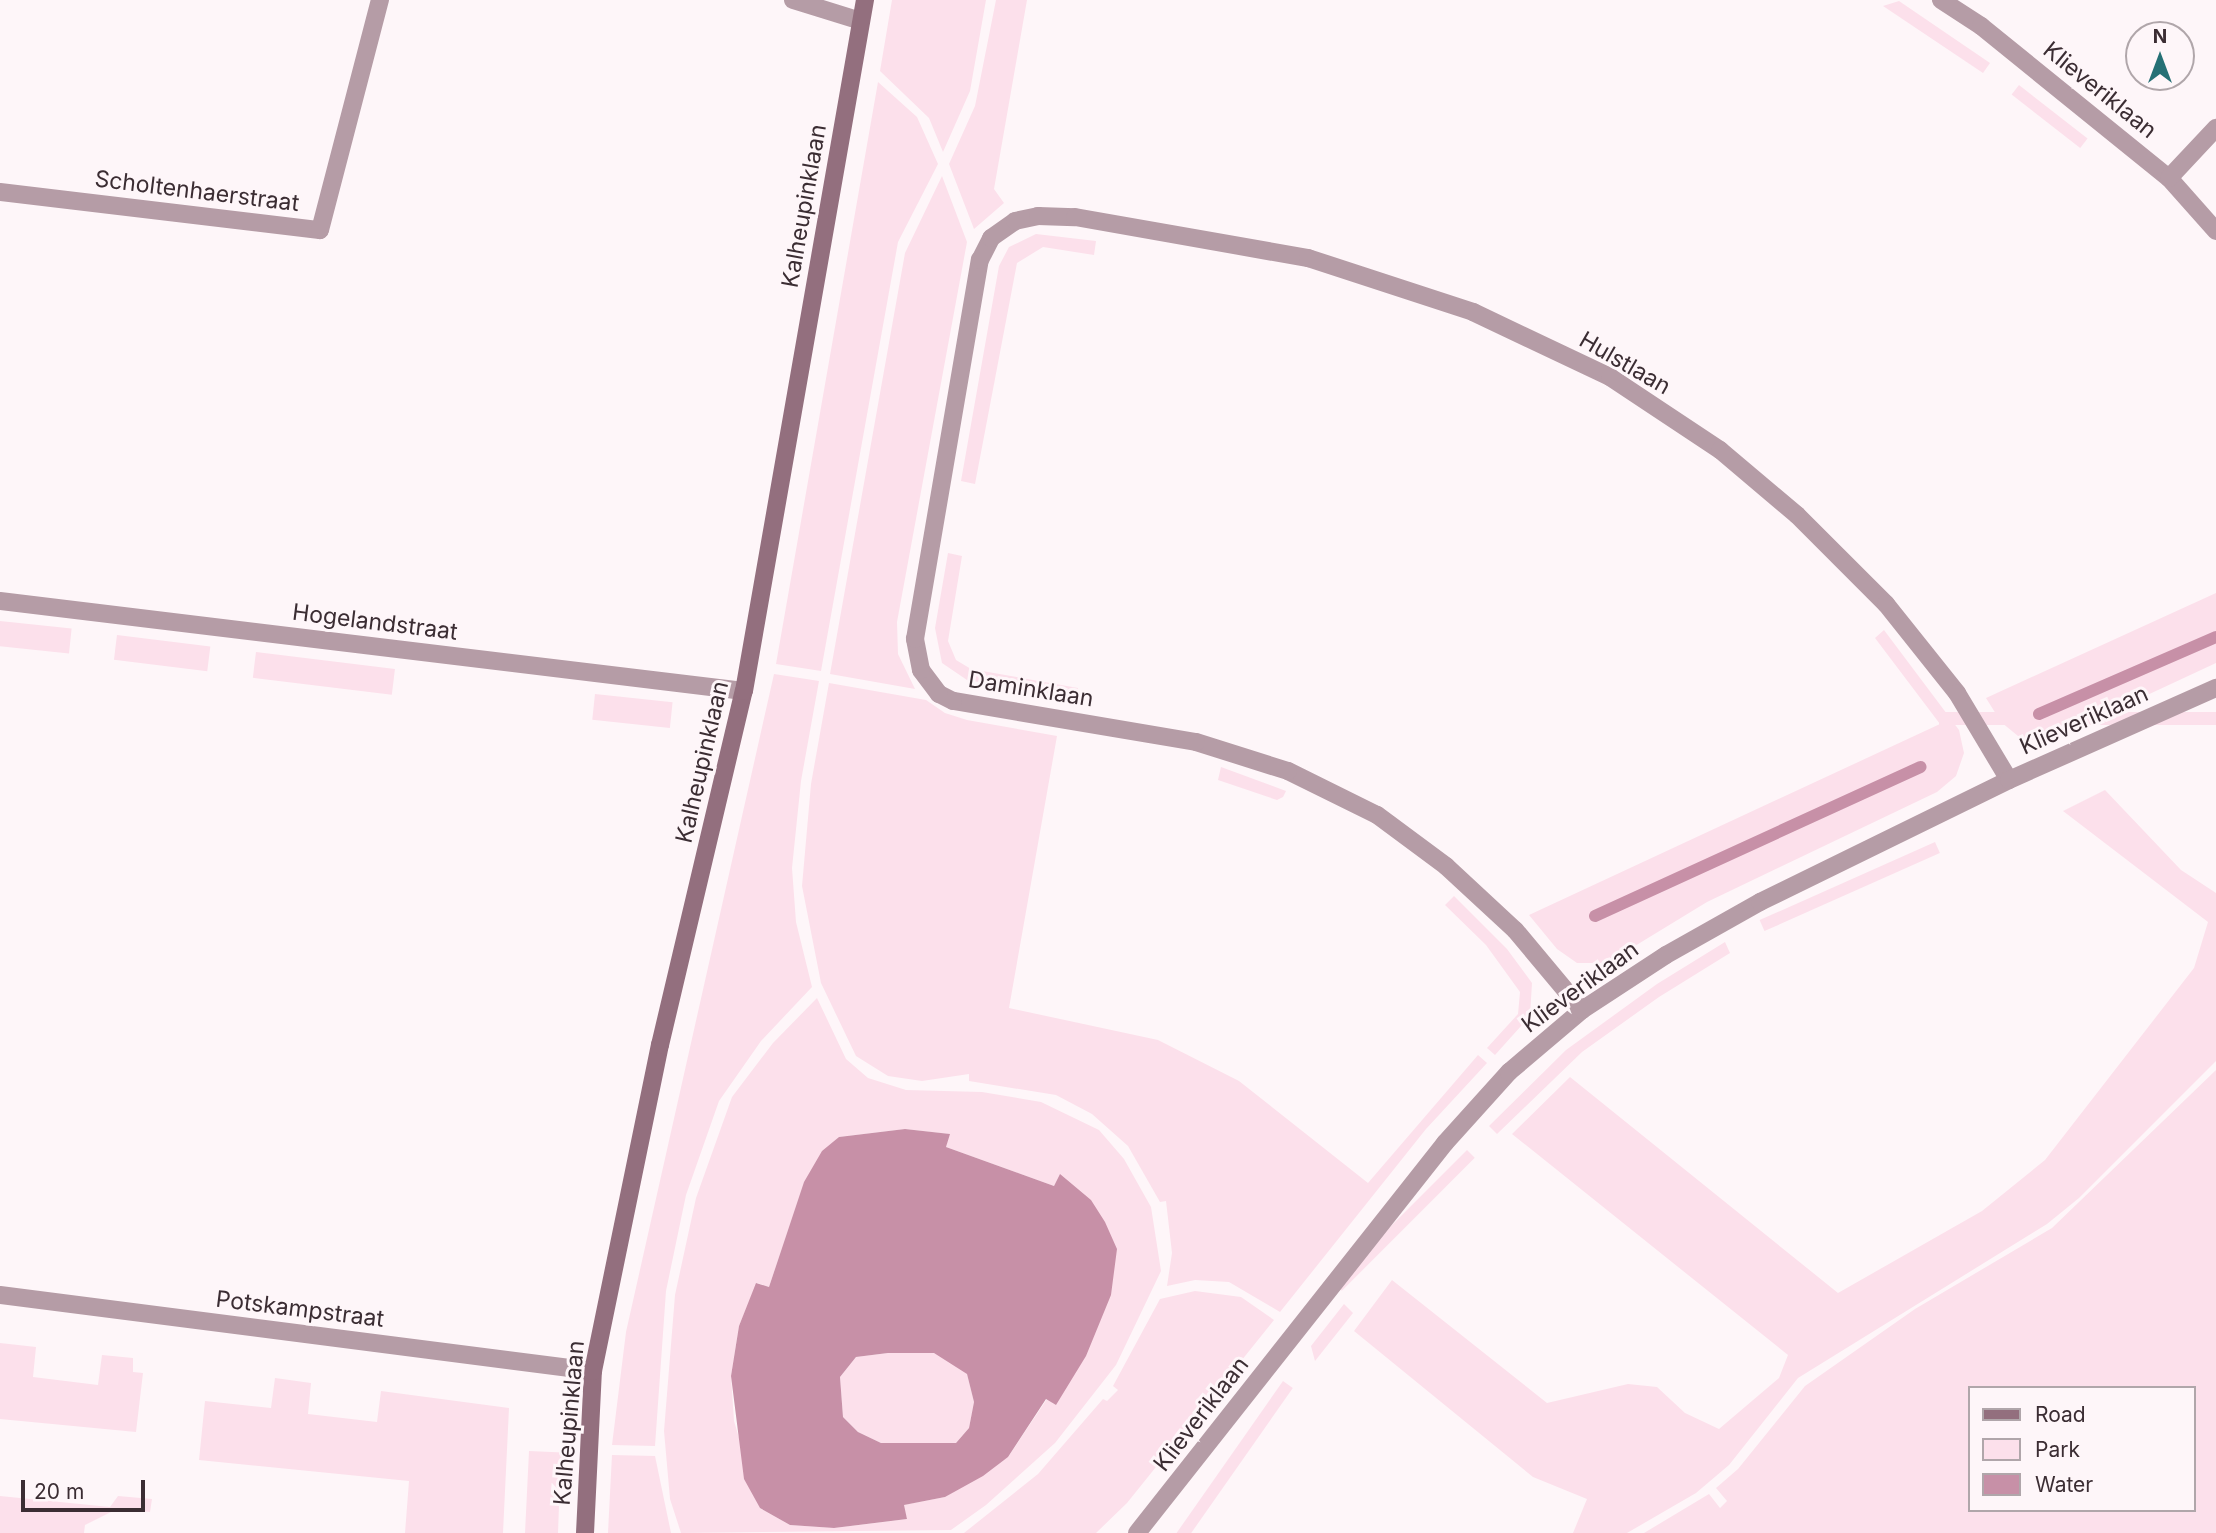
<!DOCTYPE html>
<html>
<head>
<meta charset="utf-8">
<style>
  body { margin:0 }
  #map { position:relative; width:2216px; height:1533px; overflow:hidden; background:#fef6f9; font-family:Inter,sans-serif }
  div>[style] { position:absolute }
  .green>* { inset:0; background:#fce0eb; transform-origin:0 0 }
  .water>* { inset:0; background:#c790a7 }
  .stream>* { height:12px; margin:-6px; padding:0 6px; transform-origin:6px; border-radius:6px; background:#c790a7 }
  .street>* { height:18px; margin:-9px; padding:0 9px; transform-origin:9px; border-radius:9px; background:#b59ca6 }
  .secondary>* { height:18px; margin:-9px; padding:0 9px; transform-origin:9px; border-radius:9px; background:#936f7e }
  span { translate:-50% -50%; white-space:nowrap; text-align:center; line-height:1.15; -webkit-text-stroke:6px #fef6f9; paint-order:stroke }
  .street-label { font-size:23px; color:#3b2d33 }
  .legend { position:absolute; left:1968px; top:1386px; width:228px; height:126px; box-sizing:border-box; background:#fef6f9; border:2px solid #b0a6aa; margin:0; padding:9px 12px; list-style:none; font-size:21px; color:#3b2d33 }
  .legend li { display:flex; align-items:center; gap:14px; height:35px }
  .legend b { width:35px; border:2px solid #b0a6aa }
  .north { position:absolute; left:2125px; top:21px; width:70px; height:70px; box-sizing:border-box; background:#fef6f9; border:2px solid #b0a6aa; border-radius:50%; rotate:0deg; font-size:19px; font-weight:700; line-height:28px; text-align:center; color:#3b2d33 }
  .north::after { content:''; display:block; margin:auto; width:24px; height:32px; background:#257075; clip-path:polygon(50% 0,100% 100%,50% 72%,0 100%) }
  .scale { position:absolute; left:21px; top:1480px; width:124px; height:32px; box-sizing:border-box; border:4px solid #3b2d33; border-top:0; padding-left:9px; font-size:21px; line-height:24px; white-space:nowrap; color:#3b2d33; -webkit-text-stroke:5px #fef6f9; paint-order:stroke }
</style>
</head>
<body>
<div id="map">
  <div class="green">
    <i style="clip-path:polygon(892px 0,986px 0,970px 91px,943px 152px,929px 118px,880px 71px)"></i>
    <i style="clip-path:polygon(996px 0,1027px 0,994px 189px,1004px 203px,974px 229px,949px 164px,975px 106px)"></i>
    <i style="clip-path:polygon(1899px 1px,1990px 63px,1983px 73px,1883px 6px)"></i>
    <i style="clip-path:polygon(878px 82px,917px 117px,938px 164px,898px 242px,821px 671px,776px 664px)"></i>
    <i style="left:2019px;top:85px;width:87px;height:12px;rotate:38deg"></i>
    <i style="clip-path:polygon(942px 176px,967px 242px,897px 622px,898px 654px,915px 689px,830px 674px,905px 253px)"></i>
    <i style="clip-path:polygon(1036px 234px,1096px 241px,1094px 255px,1043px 247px,1017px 263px,975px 484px,961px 481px,999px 266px,1009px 247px)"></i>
    <i style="clip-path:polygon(948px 553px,962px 556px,948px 641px,956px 660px,971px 669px,1078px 688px,1076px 699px,967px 680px,942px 663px,935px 628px)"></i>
    <i style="clip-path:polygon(2216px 593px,2216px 663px,2055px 738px,2029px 740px,2018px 736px,2001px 722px,1986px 698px)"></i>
    <i style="left:0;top:621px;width:72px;height:25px;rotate:6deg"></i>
    <i style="clip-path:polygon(1884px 630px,1959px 730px,1964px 753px,1956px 776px,1937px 792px,1707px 902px,1607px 963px,1577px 963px,1557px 949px,1529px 915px,1940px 724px,1875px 638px)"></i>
    <i style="left:117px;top:635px;width:94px;height:25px;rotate:7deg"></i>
    <i style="left:256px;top:652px;width:140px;height:26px;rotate:7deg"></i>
    <i style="clip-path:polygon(774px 674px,819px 681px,801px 781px,792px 868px,796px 922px,812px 987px,761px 1041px,719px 1101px,686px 1195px,666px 1291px,655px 1446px,612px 1445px,626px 1332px)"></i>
    <i style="clip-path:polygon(829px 683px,926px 700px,945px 713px,967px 720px,1057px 736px,1009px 1008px,1158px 1040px,1239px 1081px,1368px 1183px,1478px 1055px,1487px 1063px,1426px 1129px,1280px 1312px,1229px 1282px,1195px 1280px,1167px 1286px,1172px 1253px,1166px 1201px,1160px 1202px,1128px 1146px,1092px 1114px,1056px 1095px,969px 1081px,969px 1074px,922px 1081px,888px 1076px,856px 1056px,821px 983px,802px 886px,811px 784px)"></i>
    <i style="left:595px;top:694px;width:78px;height:26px;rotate:6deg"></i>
    <i style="left:2216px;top:712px;width:13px;height:277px;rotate:90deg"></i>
    <i style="clip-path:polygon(1221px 767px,1286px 791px,1283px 797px,1277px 800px,1218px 780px)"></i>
    <i style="clip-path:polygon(2105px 790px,2181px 870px,2216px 893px,2216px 1061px,2079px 1198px,2047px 1224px,1798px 1378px,1729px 1465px,1696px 1493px,1627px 1533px,1573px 1533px,1587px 1499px,1533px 1477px,1354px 1331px,1392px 1280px,1547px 1403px,1628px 1384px,1657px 1387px,1685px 1413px,1719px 1429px,1779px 1378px,1788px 1355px,1512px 1134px,1570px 1077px,1838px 1293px,1982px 1211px,2045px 1160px,2194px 968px,2208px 922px,2063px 811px)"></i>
    <i style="left:1935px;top:842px;width:12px;height:192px;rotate:66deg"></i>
    <i style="clip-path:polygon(1454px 896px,1507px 949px,1532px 983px,1530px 1016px,1495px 1055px,1487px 1048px,1518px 1014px,1520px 992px,1486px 945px,1445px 905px)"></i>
    <i style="clip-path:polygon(1725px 942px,1730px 953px,1659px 997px,1582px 1052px,1497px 1134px,1489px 1126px,1566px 1050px,1657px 984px)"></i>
    <i style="clip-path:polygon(evenodd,817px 998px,846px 1059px,868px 1078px,906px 1090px,982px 1092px,1041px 1102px,1099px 1130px,1124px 1159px,1151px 1207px,1161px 1271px,1116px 1365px,1055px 1443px,986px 1505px,951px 1530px,681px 1533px,670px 1499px,664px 1431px,675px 1295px,696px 1198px,732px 1097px,773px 1043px,817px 998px,905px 1129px,949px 1134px,946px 1147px,1054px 1186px,1061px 1175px,1056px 1405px,1047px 1399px,1008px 1457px,945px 1497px,903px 1505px,907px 1519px,834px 1528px,790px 1525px,760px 1508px,734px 1421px,731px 1376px,739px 1326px,757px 1283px,769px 1287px,804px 1183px,839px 1137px,905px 1129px)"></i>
    <i style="clip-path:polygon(evenodd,2216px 1070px,2216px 1533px,1644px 1533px,1709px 1494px,1720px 1508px,1727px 1501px,1716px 1488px,1738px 1469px,1805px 1386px,1915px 1309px,2052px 1228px,2216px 1070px,1969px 1388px,2193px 1388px,2193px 1510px,1969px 1510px,1969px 1388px)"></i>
    <i style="left:1467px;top:1150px;width:11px;height:188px;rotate:45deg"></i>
    <i style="clip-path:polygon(1195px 1291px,1241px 1297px,1274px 1320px,1127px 1503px,1096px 1533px,964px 1533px,1038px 1474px,1103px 1399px,1107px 1401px,1118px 1390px,1113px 1386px,1160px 1299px)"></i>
    <i style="clip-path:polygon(1344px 1304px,1353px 1313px,1315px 1361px,1311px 1346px)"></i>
    <i style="clip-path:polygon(0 1343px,36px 1347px,33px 1377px,98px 1385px,102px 1355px,133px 1358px,133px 1372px,143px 1373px,136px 1432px,0 1419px)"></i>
    <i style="clip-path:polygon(888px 1353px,934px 1353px,955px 1362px,967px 1374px,974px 1402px,969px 1428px,956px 1443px,881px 1443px,858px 1432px,843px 1417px,840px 1377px,856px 1357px)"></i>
    <i style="clip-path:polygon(275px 1378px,311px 1383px,308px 1414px,377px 1422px,381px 1391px,509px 1408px,503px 1533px,405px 1533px,409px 1481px,199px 1460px,205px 1401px,271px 1408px)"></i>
    <i style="left:1283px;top:1381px;width:12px;height:195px;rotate:35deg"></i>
    <i style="clip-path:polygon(529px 1451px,574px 1453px,560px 1479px,558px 1533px,525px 1533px)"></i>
    <i style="clip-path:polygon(612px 1455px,655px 1456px,671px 1533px,608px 1533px)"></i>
    <i style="clip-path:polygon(0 1496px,110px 1507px,118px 1496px,152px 1499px,150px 1512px,117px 1509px,85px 1525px,84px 1533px,0 1533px)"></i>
  </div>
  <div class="water">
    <i style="clip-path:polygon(evenodd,905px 1129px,950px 1134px,946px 1147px,1054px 1186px,1060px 1174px,1091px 1200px,1105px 1222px,1117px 1249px,1111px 1295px,1086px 1356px,1056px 1405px,1046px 1399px,1008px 1457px,983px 1476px,945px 1497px,904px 1505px,907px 1519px,834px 1528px,790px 1525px,760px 1508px,744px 1479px,731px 1376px,739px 1326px,756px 1283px,769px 1287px,804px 1182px,822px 1151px,839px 1137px,905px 1129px,888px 1353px,934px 1353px,967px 1374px,974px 1402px,969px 1428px,956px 1443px,881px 1443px,858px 1432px,843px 1417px,840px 1377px,856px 1357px,888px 1353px)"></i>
  </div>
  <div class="stream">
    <i style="left:2039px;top:714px;width:193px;rotate:-23.5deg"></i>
    <i style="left:1595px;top:916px;width:358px;rotate:-24.6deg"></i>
  </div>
  <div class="street">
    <i style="left:793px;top:0;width:71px;rotate:17.2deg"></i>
    <i style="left:1941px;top:0;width:48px;rotate:33deg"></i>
    <i style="left:1981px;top:26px;width:242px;rotate:39deg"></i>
    <i style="left:2169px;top:178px;width:71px;rotate:48.4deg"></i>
    <i style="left:2169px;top:178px;width:69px;rotate:-46.8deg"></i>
    <i style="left:0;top:192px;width:322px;rotate:6.8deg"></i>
    <i style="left:320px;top:230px;width:238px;rotate:-75.4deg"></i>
    <i style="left:0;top:601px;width:749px;rotate:6.9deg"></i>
    <i style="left:1582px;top:1010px;width:104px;rotate:-129.9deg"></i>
    <i style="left:1515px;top:930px;width:94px;rotate:-137.2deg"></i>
    <i style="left:1446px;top:866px;width:86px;rotate:-143.5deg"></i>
    <i style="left:1377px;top:815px;width:99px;rotate:-153.7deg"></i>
    <i style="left:1288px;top:771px;width:96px;rotate:-162.5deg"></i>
    <i style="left:1196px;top:742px;width:246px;rotate:-170.4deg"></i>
    <i style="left:953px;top:701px;width:16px;rotate:-153deg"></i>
    <i style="left:939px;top:694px;width:30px;rotate:-127deg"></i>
    <i style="left:921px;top:670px;width:32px;rotate:-101deg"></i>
    <i style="left:915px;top:639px;width:385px;rotate:-80.3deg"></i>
    <i style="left:980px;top:260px;width:25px;rotate:-63deg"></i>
    <i style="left:991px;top:238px;width:29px;rotate:-35deg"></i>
    <i style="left:1015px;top:221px;width:24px;rotate:-12deg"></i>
    <i style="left:1038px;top:216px;width:37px;rotate:2deg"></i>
    <i style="left:1075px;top:217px;width:237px;rotate:10deg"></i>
    <i style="left:1308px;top:258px;width:174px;rotate:18.1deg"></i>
    <i style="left:1473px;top:312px;width:152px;rotate:25.4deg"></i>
    <i style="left:1610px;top:377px;width:132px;rotate:33.6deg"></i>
    <i style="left:1720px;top:450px;width:101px;rotate:40.2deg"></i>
    <i style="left:1797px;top:515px;width:126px;rotate:45deg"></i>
    <i style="left:1886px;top:604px;width:114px;rotate:51.4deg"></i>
    <i style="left:1957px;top:693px;width:101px;rotate:59.1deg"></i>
    <i style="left:0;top:1295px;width:598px;rotate:7.3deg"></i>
    <i style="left:1137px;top:1533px;width:497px;rotate:-51.7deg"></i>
    <i style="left:1445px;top:1143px;width:96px;rotate:-48deg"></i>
    <i style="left:1509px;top:1072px;width:96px;rotate:-40.3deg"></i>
    <i style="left:1582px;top:1010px;width:100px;rotate:-33.2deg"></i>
    <i style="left:1666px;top:955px;width:108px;rotate:-29.4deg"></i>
    <i style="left:1760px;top:902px;width:277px;rotate:-26.1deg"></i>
    <i style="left:2009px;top:780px;width:227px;rotate:-24deg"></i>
  </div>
  <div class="secondary">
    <i style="left:585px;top:1533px;width:162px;rotate:-87.2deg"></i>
    <i style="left:593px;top:1371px;width:333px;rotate:-78.4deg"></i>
    <i style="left:660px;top:1045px;width:364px;rotate:-76.7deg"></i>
    <i style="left:744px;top:691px;width:702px;rotate:-80.07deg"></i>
  </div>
  <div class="street-label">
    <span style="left:2100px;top:90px;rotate:39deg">Klieveriklaan</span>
    <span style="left:197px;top:191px;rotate:7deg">Scholtenhaerstraat</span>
    <span style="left:804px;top:206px;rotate:-80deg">Kalheupinklaan</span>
    <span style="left:1625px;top:363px;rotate:30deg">Hulstlaan</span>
    <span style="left:375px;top:622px;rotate:7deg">Hogelandstraat</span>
    <span style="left:1031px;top:689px;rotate:9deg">Daminklaan</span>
    <span style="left:2084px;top:720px;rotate:-24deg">Klieveriklaan</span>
    <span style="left:702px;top:762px;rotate:-77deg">Kalheupinklaan</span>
    <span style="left:1580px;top:987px;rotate:-36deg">Klieveriklaan</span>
    <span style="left:300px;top:1309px;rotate:7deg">Potskampstraat</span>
    <span style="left:1201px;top:1414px;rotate:-52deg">Klieveriklaan</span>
    <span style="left:569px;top:1423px;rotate:-85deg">Kalheupinklaan</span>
  </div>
  <ul class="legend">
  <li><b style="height:9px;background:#936f7e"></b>Road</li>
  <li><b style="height:19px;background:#fce0eb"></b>Park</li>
  <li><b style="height:19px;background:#c790a7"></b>Water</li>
  </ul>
  <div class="north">N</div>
  <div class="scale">20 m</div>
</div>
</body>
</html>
